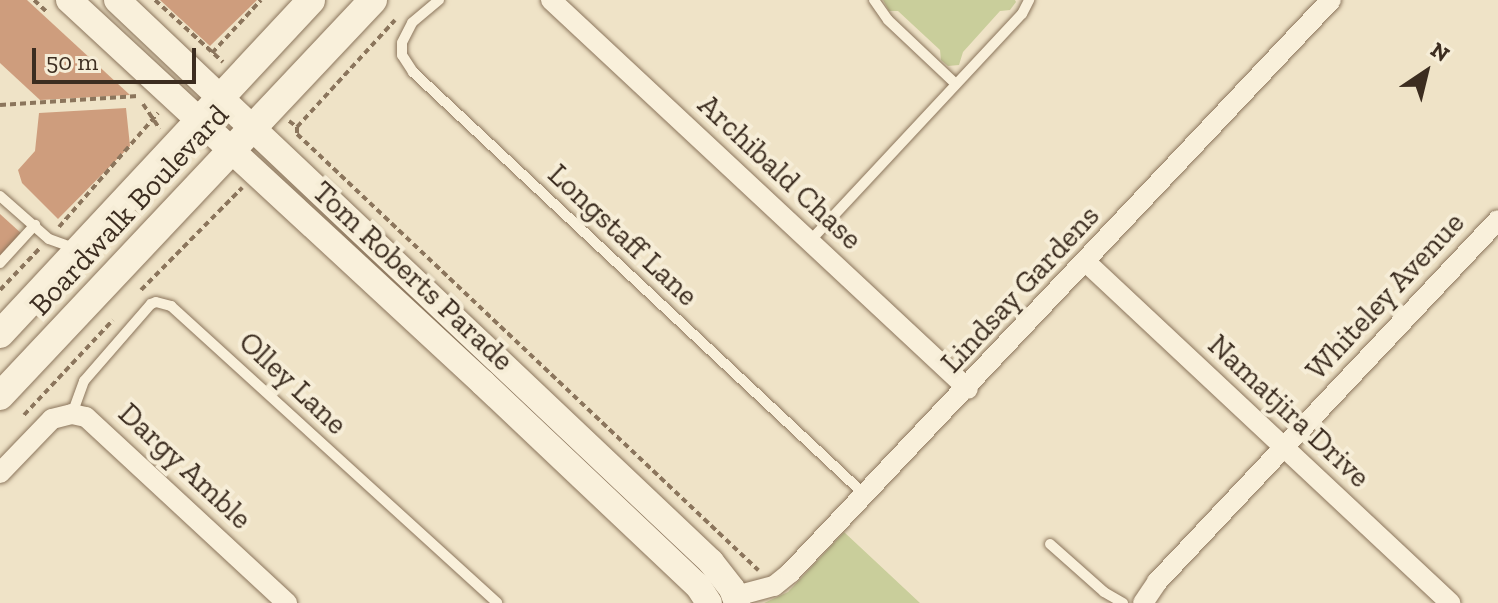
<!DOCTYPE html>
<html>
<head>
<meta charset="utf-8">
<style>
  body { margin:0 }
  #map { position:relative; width:1498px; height:603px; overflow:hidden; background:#efe3c7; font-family:"Zilla Slab",serif }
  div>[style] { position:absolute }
  .green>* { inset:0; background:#c9ce9b }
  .building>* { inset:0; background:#ce9d7d }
  .path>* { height:4px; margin-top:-2px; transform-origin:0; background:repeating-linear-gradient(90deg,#8b755c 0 6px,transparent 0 10px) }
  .roads { filter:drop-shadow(0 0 2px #8b755c) drop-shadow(0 0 2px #8b755c) }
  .service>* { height:10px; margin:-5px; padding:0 5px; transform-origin:5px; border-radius:5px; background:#f9f0db }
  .minor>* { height:20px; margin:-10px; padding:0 10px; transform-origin:10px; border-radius:10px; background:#f9f0db }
  .tertiary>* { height:26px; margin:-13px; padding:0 13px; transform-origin:13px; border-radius:13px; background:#f9f0db }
  .secondary>* { height:28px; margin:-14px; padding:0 14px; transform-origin:14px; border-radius:14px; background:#f9f0db }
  span { translate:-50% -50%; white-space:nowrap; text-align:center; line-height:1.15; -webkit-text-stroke:8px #f6edd7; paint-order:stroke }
  .street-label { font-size:30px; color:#3c2d20 }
  .north { position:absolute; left:1386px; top:32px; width:80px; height:80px; -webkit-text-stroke:6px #f6edd7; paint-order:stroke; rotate:35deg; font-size:22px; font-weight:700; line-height:32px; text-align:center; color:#3c2d20 }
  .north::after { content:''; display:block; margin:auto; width:28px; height:36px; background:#3c2d20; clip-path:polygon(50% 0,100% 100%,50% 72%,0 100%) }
  .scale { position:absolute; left:32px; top:48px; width:164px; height:36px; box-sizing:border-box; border:4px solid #3c2d20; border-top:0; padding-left:10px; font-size:24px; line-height:28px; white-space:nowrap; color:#3c2d20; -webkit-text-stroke:6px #f6edd7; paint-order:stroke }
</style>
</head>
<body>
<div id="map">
  <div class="green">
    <i style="clip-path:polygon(883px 0,1015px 0,1016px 2px,1010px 10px,1000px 11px,963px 52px,959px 65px,948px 66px,941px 60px,940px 50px,898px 11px,889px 11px)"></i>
    <i style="clip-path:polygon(844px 532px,920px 603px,764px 603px,788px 592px)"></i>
  </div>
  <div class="building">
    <i style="clip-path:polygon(0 0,27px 0,130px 95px,40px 100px,0 63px)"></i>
    <i style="clip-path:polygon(160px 0,257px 0,210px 46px)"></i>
    <i style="clip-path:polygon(126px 108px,130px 146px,58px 219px,22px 183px,18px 170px,35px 151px,39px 113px)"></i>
    <i style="clip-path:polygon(0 214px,22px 234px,0 258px)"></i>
  </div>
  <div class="path">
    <i style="left:34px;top:0;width:18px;rotate:43deg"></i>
    <i style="left:155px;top:0;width:92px;rotate:42.4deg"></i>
    <i style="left:212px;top:53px;width:72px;rotate:-47.2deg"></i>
    <i style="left:143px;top:104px;width:30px;rotate:56deg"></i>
    <i style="left:0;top:105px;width:138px;rotate:-3.7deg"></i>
    <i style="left:289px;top:121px;width:10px;rotate:37deg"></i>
    <i style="left:297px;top:127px;width:7px;rotate:90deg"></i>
    <i style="left:297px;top:134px;width:635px;rotate:43.4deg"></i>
    <i style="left:297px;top:127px;width:145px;rotate:-47.5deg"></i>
    <i style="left:59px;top:227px;width:151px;rotate:-49deg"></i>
    <i style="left:0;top:290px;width:58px;rotate:-46.4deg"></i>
    <i style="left:141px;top:290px;width:144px;rotate:-45.3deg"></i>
    <i style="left:24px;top:415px;width:130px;rotate:-46.9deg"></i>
  </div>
  <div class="roads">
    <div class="service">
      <i style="left:439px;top:0;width:35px;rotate:140deg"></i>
      <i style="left:412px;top:23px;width:22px;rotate:117deg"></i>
      <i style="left:402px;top:43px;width:12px;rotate:90deg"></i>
      <i style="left:402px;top:55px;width:20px;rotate:57deg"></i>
      <i style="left:413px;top:72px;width:619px;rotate:43.1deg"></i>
      <i style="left:874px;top:0;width:24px;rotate:55deg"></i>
      <i style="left:888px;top:20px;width:93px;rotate:43.3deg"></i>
      <i style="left:0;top:196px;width:65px;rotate:41.3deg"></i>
      <i style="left:49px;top:239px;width:29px;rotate:20deg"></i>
      <i style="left:810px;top:241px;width:311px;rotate:-47deg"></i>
      <i style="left:1022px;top:14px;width:16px;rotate:-63deg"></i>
      <i style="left:0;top:263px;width:52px;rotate:-47.4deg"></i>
      <i style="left:72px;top:414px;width:35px;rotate:-70deg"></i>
      <i style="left:84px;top:381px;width:102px;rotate:-49deg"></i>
      <i style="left:151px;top:304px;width:5px;rotate:-22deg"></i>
      <i style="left:156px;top:302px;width:16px;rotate:15deg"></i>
      <i style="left:171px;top:306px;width:441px;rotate:42.3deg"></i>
      <i style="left:1050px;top:544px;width:72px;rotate:41.6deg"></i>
      <i style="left:1104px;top:592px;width:22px;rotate:30deg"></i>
    </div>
    <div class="minor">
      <i style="left:551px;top:0;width:570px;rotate:43.01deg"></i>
      <i style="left:1086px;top:262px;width:499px;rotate:43.1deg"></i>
      <i style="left:0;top:473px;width:75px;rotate:-46.1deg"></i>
      <i style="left:52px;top:419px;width:21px;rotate:-14deg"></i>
      <i style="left:72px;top:414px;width:14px;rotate:12deg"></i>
      <i style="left:86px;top:417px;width:274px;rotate:42.8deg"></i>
      <i style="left:736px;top:596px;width:39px;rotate:-15deg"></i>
      <i style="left:774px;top:586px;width:21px;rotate:-39deg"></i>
      <i style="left:790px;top:573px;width:788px;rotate:-46.65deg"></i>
      <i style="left:1143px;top:603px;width:25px;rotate:-56deg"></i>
      <i style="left:1157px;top:582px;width:497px;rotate:-46.7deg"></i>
    </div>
    <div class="tertiary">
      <i style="left:69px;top:0;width:564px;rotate:42.77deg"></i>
      <i style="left:483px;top:383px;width:296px;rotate:43.4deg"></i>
      <i style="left:698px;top:586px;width:20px;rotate:57deg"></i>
      <i style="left:117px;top:0;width:818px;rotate:43.41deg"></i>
      <i style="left:711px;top:562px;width:34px;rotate:52deg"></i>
      <i style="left:732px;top:589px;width:15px;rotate:70deg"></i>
    </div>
    <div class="secondary">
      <i style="left:0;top:334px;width:456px;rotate:-47deg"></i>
      <i style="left:0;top:396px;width:544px;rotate:-46.71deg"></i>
    </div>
  </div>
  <div class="street-label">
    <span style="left:780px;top:172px;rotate:43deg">Archibald Chase</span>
    <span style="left:129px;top:210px;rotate:-47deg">Boardwalk Boulevard</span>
    <span style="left:623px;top:235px;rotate:43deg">Longstaff Lane</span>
    <span style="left:413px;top:276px;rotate:43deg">Tom Roberts Parade</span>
    <span style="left:1020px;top:289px;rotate:-47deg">Lindsay Gardens</span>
    <span style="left:1385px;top:296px;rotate:-47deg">Whiteley Avenue</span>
    <span style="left:293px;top:383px;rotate:43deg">Olley Lane</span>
    <span style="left:1289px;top:411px;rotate:43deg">Namatjira Drive</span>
    <span style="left:185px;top:466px;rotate:43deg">Dargy Amble</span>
  </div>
  <div class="north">N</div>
  <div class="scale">50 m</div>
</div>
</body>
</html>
